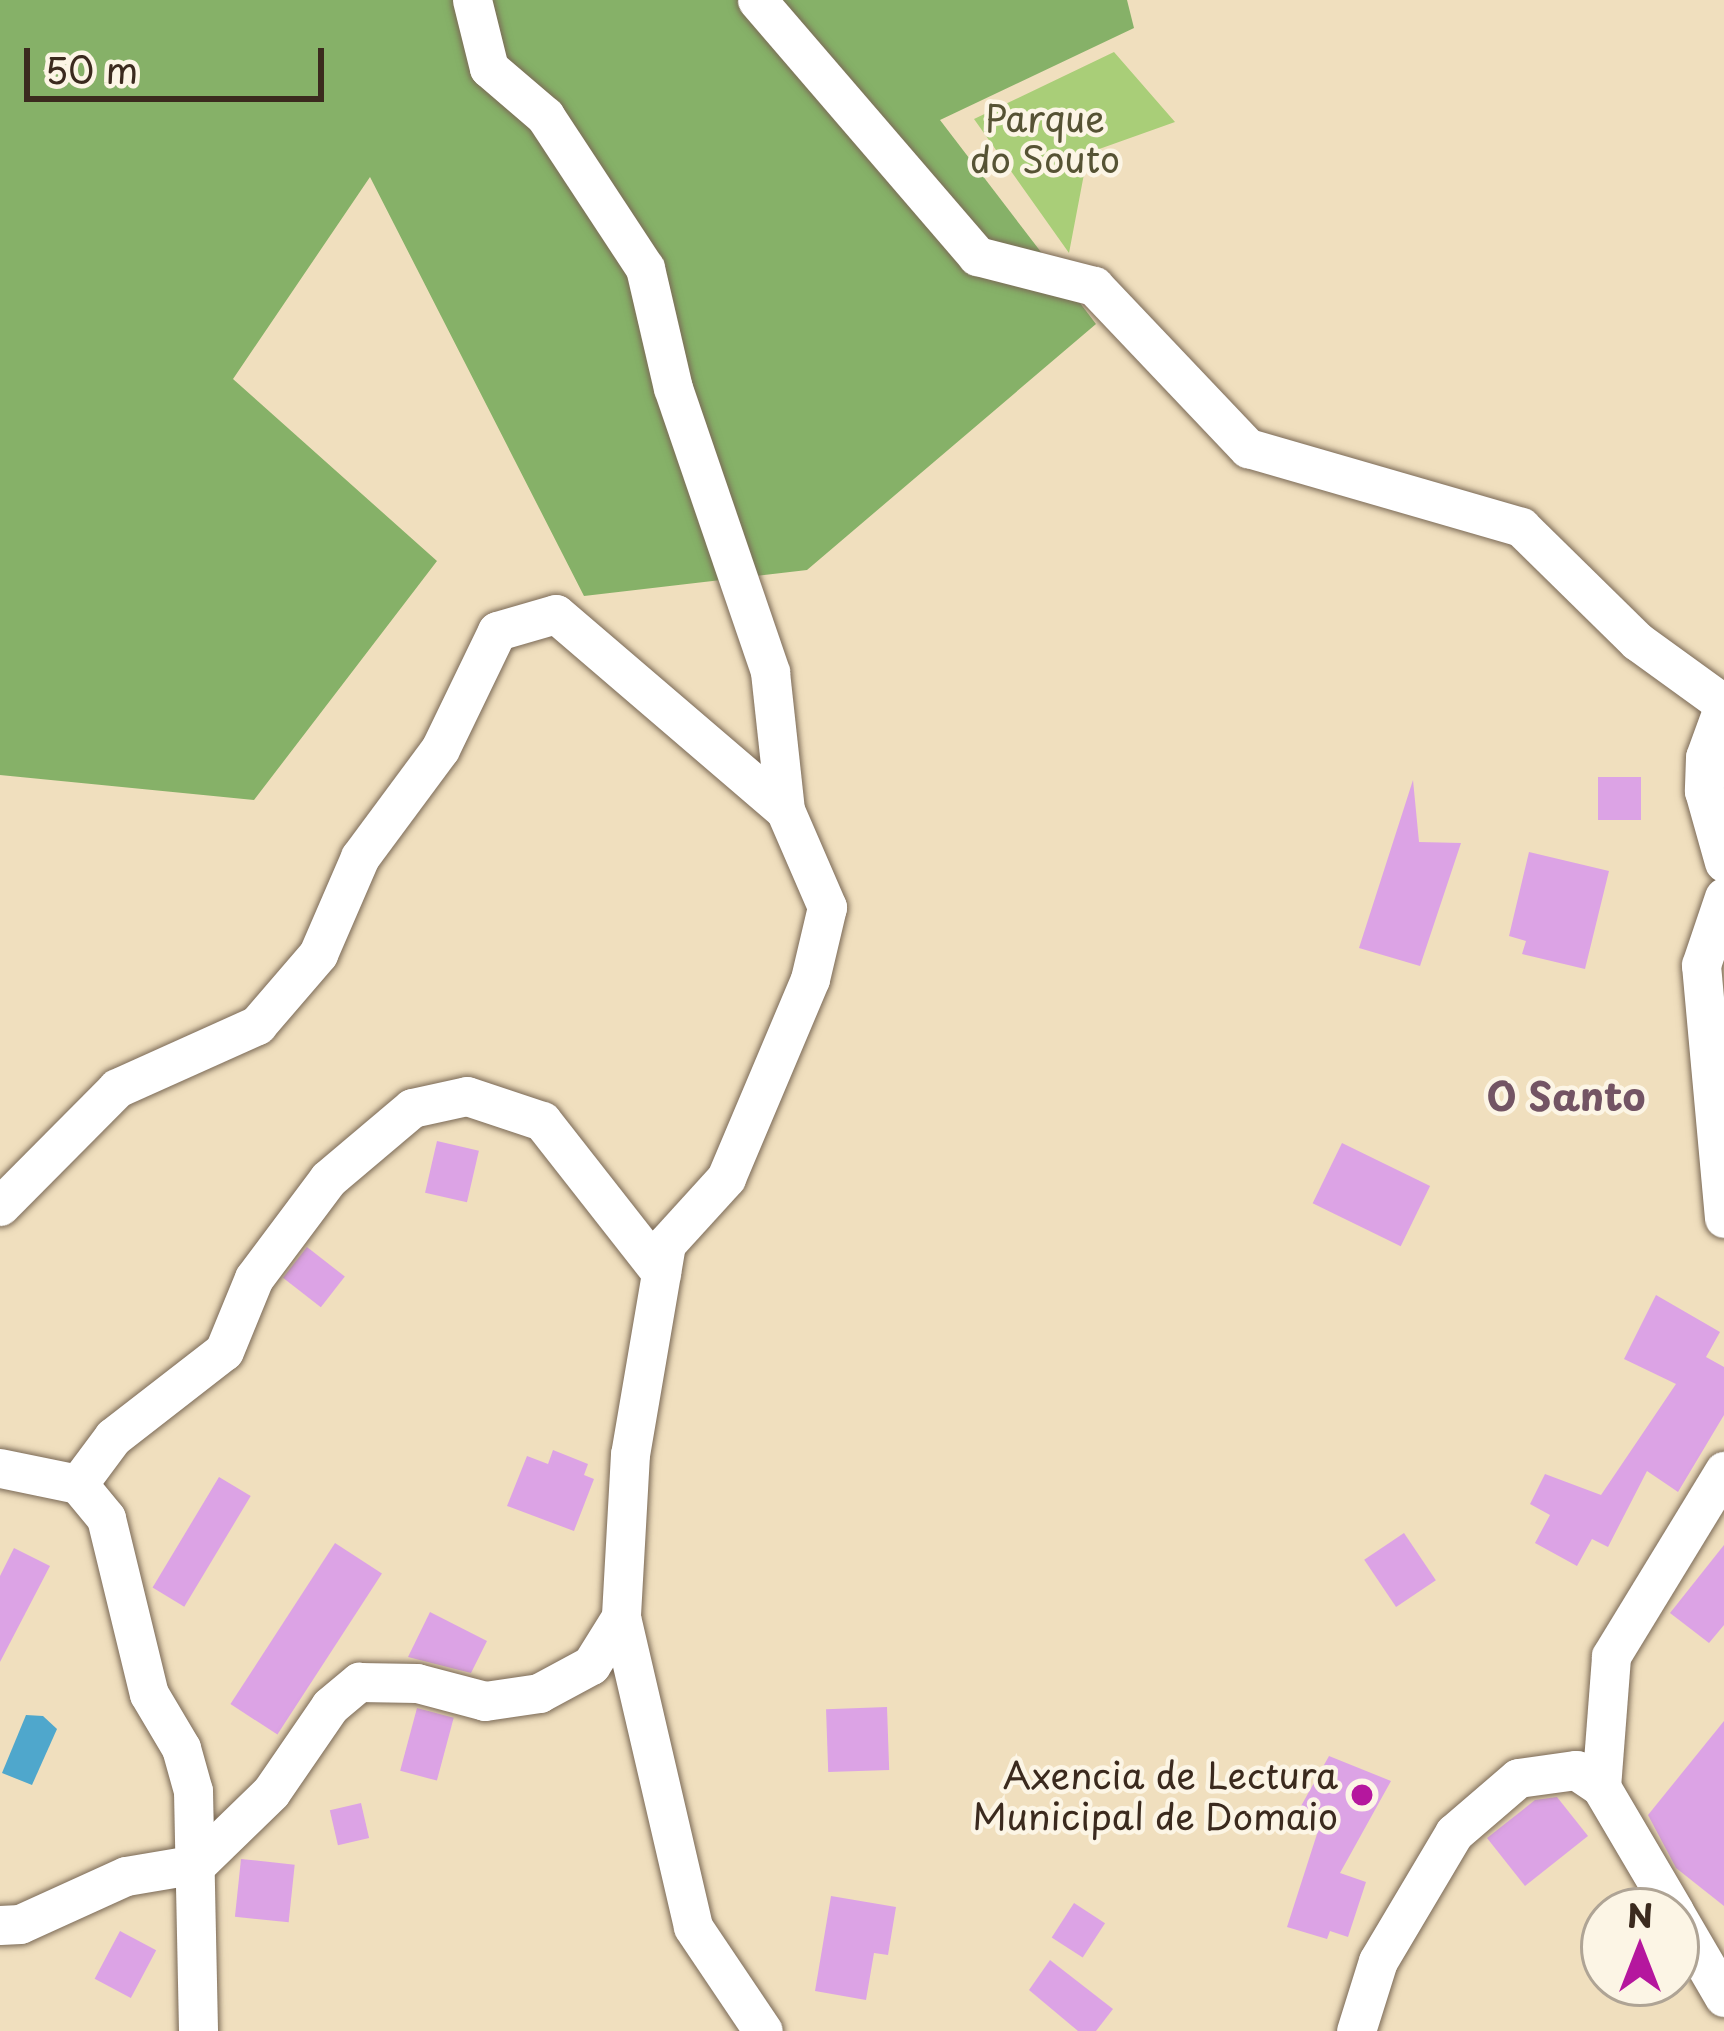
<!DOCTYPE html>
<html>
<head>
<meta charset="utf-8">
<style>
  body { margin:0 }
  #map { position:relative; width:1724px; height:2031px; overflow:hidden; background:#f0dfbe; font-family:"Playpen Sans",sans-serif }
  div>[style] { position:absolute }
  .green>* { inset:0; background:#a9ce78 }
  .forest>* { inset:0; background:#86b168 }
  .water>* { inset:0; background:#4fa7cc }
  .building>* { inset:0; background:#dca3e5; transform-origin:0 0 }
  .roads { filter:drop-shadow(0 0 3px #7a6956) drop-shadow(0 0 3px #7a6956) }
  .minor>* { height:39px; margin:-19.5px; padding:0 19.5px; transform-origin:19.5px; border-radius:19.5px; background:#fff }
  .dots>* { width:33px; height:33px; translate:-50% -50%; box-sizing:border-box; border:6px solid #fcf5e5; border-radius:50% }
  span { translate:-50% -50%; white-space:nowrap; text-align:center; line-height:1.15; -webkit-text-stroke:9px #fcf5e5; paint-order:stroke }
  .park-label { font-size:36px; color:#565334 }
  .poi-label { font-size:36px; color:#3b2a1e }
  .right { translate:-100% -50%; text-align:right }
  .neighbourhood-label { font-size:39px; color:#735464; font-weight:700 }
  .north { position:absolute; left:1580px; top:1887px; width:120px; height:120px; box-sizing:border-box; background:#fcf5e5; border:3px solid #afa495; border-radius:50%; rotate:0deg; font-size:33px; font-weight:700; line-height:48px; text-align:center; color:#3b2a1e }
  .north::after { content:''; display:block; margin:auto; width:42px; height:54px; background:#b5179e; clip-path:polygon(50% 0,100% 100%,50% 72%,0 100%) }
  .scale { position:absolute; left:24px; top:48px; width:300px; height:54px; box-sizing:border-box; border:6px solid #3b2a1e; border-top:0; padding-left:15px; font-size:36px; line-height:42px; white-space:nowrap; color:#3b2a1e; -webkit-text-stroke:9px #fcf5e5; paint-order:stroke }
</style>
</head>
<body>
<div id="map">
  <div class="green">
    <i style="clip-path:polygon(1114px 52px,1175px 122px,1088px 153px,1069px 253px,974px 119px)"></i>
  </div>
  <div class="forest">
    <i style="clip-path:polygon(0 0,1127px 0,1134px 28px,940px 120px,1096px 324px,807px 570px,584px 596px,370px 177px,233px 379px,437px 561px,254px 800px,0 775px)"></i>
  </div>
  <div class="water">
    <i style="clip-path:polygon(26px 1715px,43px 1716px,57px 1729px,32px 1785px,2px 1773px)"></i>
  </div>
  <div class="building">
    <i style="left:1598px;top:777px;width:43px;height:43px"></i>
    <i style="clip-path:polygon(1413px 780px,1419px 842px,1461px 843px,1420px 966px,1359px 948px)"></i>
    <i style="clip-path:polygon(1529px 852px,1609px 871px,1585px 969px,1522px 954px,1526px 941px,1509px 936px)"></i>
    <i style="left:437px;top:1141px;width:43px;height:53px;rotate:13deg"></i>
    <i style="left:1342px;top:1143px;width:98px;height:67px;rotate:26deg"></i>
    <i style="left:307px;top:1247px;width:48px;height:39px;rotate:38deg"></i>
    <i style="clip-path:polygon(1656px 1295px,1720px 1332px,1706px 1357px,1724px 1367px,1724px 1415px,1678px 1492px,1647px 1471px,1608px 1547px,1592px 1539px,1577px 1566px,1535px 1543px,1550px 1515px,1530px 1504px,1545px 1474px,1601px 1495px,1676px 1384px,1624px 1359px)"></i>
    <i style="clip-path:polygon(553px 1450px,588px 1464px,584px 1475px,594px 1479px,574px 1531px,507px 1506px,527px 1456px,548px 1464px)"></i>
    <i style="left:219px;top:1477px;width:37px;height:129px;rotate:31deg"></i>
    <i style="left:1404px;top:1533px;width:57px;height:48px;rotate:56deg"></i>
    <i style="left:335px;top:1543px;width:56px;height:192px;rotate:33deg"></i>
    <i style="clip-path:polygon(1724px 1545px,1724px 1625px,1709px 1643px,1670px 1613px)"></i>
    <i style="clip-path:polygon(14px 1548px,50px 1566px,0 1662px,0 1576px)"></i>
    <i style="clip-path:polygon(430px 1612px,487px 1641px,471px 1673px,408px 1657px)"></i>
    <i style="left:887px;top:1707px;width:63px;height:61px;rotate:88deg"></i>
    <i style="left:417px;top:1708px;width:38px;height:65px;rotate:15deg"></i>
    <i style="clip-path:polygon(1724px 1721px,1724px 1906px,1676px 1868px,1648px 1815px)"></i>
    <i style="clip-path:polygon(1329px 1756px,1391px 1781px,1340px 1873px,1366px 1882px,1348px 1937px,1330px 1931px,1327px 1939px,1287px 1927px,1317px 1834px,1296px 1815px)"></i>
    <i style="clip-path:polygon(1557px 1797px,1588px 1836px,1525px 1886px,1487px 1838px,1535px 1800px)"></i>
    <i style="left:361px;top:1803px;width:36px;height:32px;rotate:77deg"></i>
    <i style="left:241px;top:1859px;width:54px;height:58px;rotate:6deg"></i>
    <i style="clip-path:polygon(831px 1896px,896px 1907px,888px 1955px,874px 1953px,866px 2000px,815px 1991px)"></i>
    <i style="left:1074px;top:1903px;width:37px;height:41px;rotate:33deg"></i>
    <i style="left:120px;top:1931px;width:41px;height:54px;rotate:28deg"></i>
    <i style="clip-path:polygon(1050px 1960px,1113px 2009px,1096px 2031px,1078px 2031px,1029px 1990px)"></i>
  </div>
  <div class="roads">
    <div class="minor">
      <i style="left:472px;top:0;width:70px;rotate:76deg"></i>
      <i style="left:489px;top:68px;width:74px;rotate:40.6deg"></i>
      <i style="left:545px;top:116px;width:182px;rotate:56.7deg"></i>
      <i style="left:645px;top:268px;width:123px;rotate:76.9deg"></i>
      <i style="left:673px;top:388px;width:300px;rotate:71.1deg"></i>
      <i style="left:770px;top:672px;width:139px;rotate:83.8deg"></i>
      <i style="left:757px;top:0;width:338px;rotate:49.3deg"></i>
      <i style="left:977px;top:256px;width:121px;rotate:14.4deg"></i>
      <i style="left:1094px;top:286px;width:224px;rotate:46.5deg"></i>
      <i style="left:1248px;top:448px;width:284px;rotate:16.1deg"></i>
      <i style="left:1521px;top:527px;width:163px;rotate:44.5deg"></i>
      <i style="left:1637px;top:641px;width:107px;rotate:35.9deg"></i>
      <i style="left:1724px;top:705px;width:55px;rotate:110.1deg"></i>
      <i style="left:1705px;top:757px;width:34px;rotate:92deg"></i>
      <i style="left:1704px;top:791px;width:74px;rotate:74.3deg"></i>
      <i style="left:1724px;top:897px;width:72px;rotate:108.7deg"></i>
      <i style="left:1701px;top:965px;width:254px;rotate:84.8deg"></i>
      <i style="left:0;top:1206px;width:166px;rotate:-45.2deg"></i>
      <i style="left:117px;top:1088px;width:154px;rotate:-24.2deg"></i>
      <i style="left:257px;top:1025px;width:94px;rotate:-49.3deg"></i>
      <i style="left:318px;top:954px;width:106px;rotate:-66.6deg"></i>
      <i style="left:360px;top:857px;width:134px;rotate:-53.5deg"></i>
      <i style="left:440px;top:749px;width:131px;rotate:-64.2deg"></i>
      <i style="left:497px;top:631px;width:61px;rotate:-16.1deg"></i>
      <i style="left:556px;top:614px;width:301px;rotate:40.6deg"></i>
      <i style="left:785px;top:810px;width:106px;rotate:66.6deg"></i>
      <i style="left:827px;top:907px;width:74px;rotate:103.3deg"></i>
      <i style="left:810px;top:979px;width:216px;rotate:112.9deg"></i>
      <i style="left:726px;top:1178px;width:89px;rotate:132.3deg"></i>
      <i style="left:666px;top:1244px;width:213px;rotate:99.7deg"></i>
      <i style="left:630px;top:1454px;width:163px;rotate:93.2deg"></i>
      <i style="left:621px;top:1617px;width:318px;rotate:76.9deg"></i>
      <i style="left:693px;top:1927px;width:125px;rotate:56.1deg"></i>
      <i style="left:0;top:1468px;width:80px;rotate:11.6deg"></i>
      <i style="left:78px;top:1484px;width:44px;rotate:50.5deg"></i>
      <i style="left:106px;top:1518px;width:181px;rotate:76.3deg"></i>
      <i style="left:149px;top:1694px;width:63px;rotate:59.3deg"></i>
      <i style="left:181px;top:1748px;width:45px;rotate:74.4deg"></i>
      <i style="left:193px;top:1791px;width:240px;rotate:88.8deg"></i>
      <i style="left:78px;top:1484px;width:59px;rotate:-53.3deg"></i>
      <i style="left:113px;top:1437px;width:140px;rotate:-37.8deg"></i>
      <i style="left:224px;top:1351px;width:79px;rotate:-67.7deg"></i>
      <i style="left:254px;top:1278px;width:124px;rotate:-53.2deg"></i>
      <i style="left:328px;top:1179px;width:110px;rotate:-40.2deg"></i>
      <i style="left:412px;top:1108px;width:56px;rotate:-12.3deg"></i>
      <i style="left:467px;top:1096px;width:79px;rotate:18.4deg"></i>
      <i style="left:542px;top:1121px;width:193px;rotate:51.9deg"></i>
      <i style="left:1601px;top:1787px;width:131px;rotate:-85.6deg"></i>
      <i style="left:1611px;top:1656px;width:217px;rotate:-58.6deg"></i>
      <i style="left:1676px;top:1915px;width:95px;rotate:59.7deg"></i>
      <i style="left:0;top:1925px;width:20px;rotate:-3deg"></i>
      <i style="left:20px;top:1924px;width:116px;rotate:-24.4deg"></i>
      <i style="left:126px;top:1876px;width:72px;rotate:-9.6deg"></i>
      <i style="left:197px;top:1864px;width:103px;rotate:-44.2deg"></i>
      <i style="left:271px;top:1792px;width:104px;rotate:-55.5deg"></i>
      <i style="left:330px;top:1706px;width:38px;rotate:-40deg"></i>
      <i style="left:359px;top:1682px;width:58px;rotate:1deg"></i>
      <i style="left:417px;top:1683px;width:70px;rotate:14.8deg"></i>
      <i style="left:485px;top:1701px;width:55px;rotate:-8.4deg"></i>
      <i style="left:539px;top:1693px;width:59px;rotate:-28.3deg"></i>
      <i style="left:591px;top:1665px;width:57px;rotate:-58deg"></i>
      <i style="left:1356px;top:2031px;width:73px;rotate:-72.6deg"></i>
      <i style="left:1378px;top:1961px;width:149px;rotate:-59.3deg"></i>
      <i style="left:1454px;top:1833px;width:84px;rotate:-40.7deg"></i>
      <i style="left:1518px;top:1778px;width:59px;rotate:-7.9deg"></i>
      <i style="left:1576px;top:1770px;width:30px;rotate:34deg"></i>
      <i style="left:1601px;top:1787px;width:144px;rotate:59.5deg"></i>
    </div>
  </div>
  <div class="dots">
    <i style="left:1362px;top:1795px;background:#b5179e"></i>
  </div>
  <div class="park-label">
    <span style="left:1045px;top:138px">Parque<br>do Souto</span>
  </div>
  <div class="poi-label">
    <span class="right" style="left:1338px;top:1795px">Axencia de Lectura<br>Municipal de Domaio</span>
  </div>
  <div class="neighbourhood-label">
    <span style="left:1566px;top:1095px">O Santo</span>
  </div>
  <div class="north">N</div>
  <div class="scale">50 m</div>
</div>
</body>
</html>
